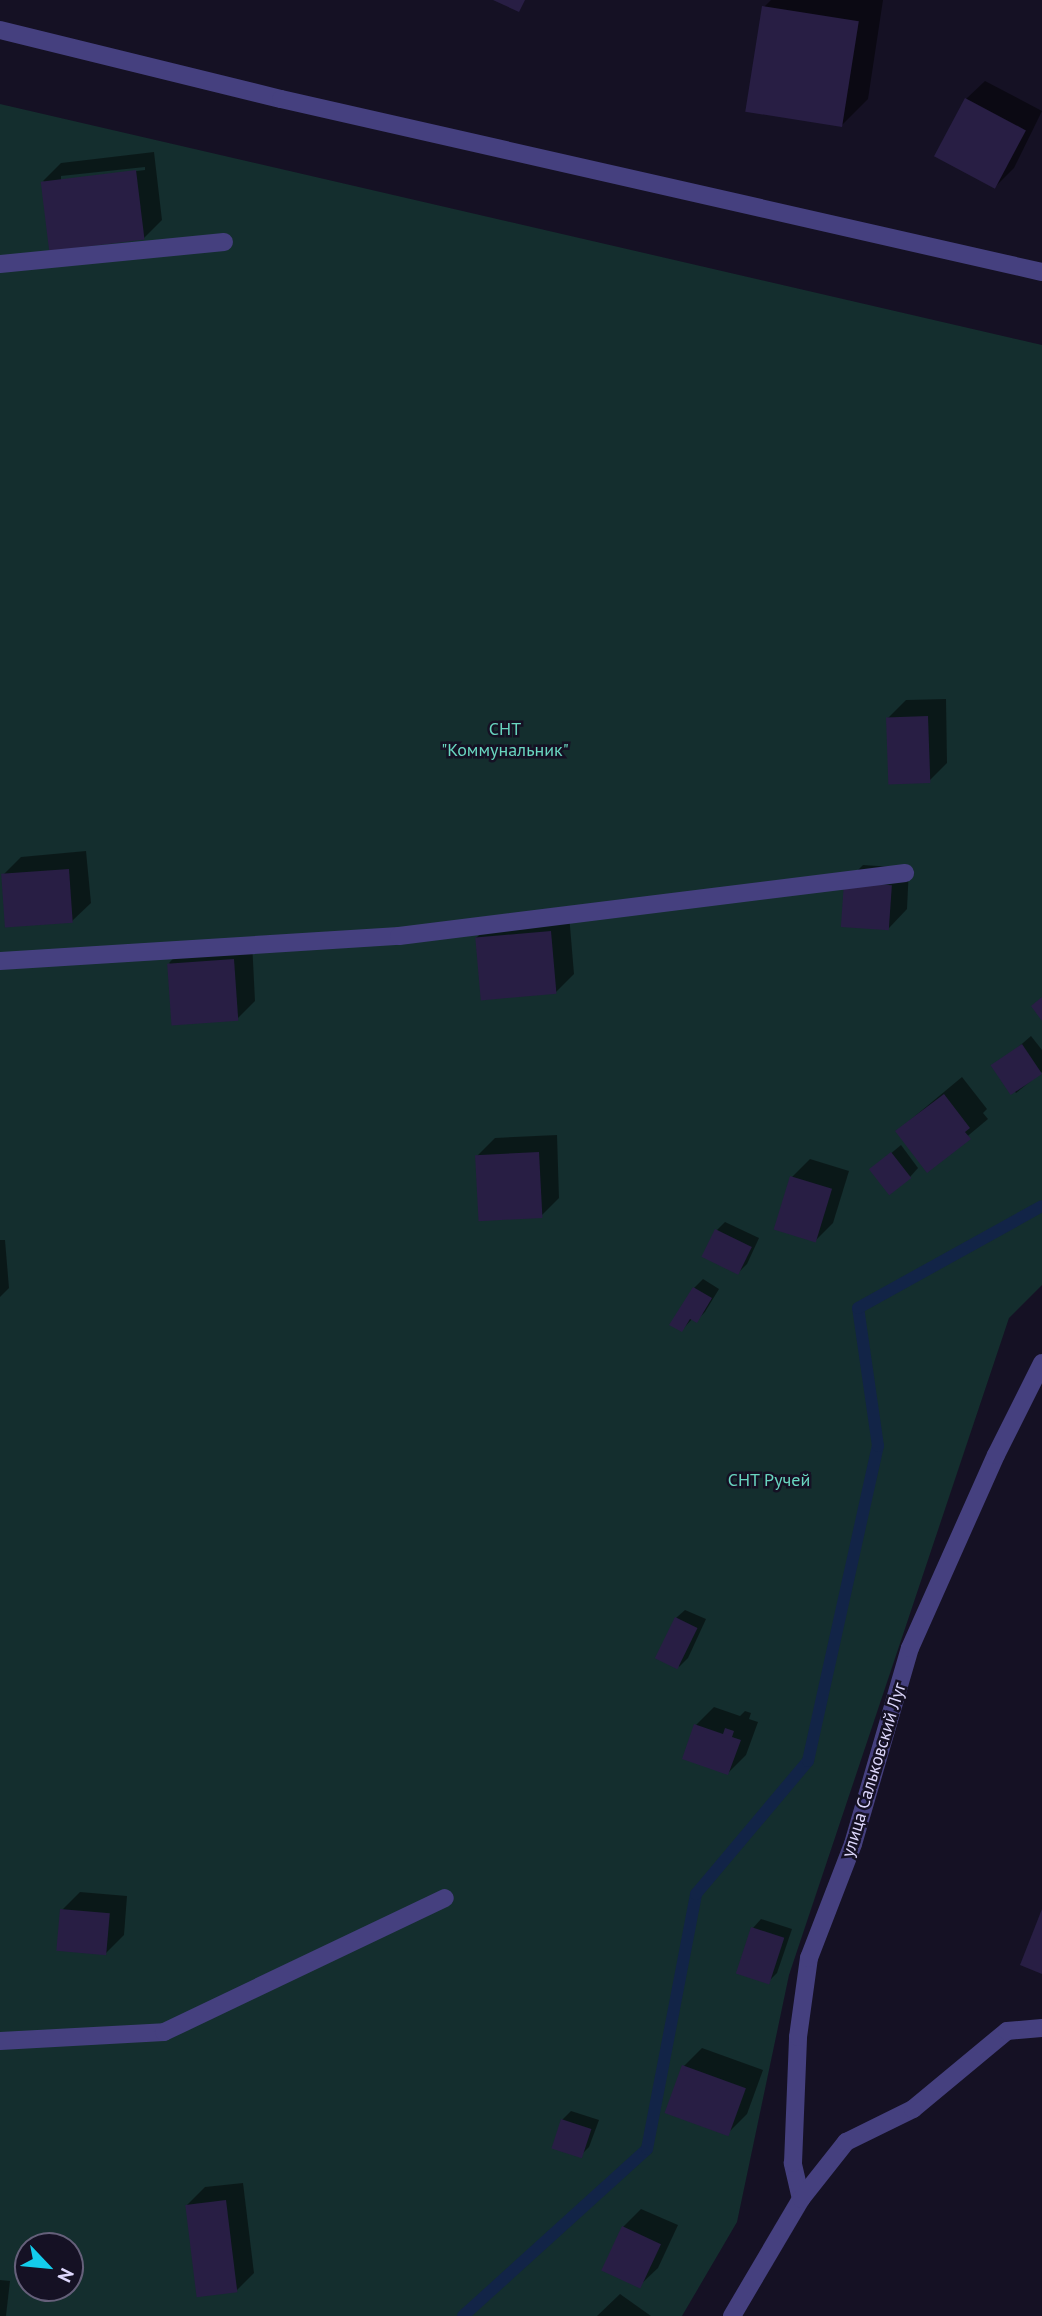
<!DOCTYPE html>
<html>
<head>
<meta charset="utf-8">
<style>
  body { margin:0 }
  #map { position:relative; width:1042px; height:2316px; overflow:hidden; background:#151124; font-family:"PT Sans",sans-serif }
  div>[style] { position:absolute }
  .green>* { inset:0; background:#142e2e }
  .shadow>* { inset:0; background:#0007 }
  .stream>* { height:12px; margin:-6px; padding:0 6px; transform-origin:6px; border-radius:6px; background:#122447 }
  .building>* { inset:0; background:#281e44; transform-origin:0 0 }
  .service>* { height:18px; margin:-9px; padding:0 9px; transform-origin:9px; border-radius:9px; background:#45407f }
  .minor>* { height:18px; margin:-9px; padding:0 9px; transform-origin:9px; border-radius:9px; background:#45407f }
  span { translate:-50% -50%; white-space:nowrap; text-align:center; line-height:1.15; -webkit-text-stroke:5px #151124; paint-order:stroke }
  .park-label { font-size:18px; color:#69d6c0 }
  .street-label { font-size:18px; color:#ddd7fc }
  .north { position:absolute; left:14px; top:2232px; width:70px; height:70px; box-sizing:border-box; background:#151124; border:2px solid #65607a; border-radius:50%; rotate:116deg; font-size:19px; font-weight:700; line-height:28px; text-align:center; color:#ddd7fc }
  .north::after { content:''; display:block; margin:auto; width:24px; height:32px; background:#13cdec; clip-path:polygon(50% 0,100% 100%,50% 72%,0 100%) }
</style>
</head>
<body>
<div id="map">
  <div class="green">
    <i style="clip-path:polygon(evenodd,0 104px,1042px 345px,1042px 1285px,1009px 1318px,789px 1975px,737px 2222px,682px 2316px,0 2316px,0 104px,28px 2246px,70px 2246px,70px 2288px,28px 2288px,28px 2246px)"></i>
  </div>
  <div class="shadow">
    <i style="clip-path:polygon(771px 0,883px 0,868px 99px,842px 125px,764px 7px)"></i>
    <i style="clip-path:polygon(985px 81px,1042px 111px,1014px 168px,996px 186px,966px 99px)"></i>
    <i style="clip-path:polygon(evenodd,154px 152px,162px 220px,144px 238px,43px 181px,61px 163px,154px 152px,145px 167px,145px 170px,61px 180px,61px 176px,145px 167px)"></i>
    <i style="clip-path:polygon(946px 699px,947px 763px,929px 781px,888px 718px,906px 700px)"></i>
    <i style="clip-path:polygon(86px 851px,91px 903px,72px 921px,3px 875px,21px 857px)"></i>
    <i style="clip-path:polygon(863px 865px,909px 868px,907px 909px,889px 928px,845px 883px)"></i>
    <i style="clip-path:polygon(569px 914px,574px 974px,556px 992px,476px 938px,495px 920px)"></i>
    <i style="clip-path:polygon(252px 941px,255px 1001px,237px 1019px,169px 963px,187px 944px)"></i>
    <i style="clip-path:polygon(1031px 1036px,1042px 1050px,1042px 1072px,1016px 1093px,995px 1067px)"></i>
    <i style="clip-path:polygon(962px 1077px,987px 1109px,983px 1113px,988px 1119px,927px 1170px,897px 1131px)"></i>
    <i style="clip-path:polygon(557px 1135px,559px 1198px,541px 1216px,477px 1156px,495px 1138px)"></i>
    <i style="clip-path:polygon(901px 1145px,918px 1168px,910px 1177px,871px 1170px)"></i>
    <i style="clip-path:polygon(810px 1159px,849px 1171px,833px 1223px,815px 1241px,792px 1177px)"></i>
    <i style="clip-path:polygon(725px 1222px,759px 1238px,747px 1264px,738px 1273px,717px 1230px)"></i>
    <i style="clip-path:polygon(0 1240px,5px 1240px,9px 1288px,0 1297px)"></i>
    <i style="clip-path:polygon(703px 1279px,719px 1289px,705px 1312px,696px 1321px,693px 1318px,682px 1330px,694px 1288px)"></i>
    <i style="clip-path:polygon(685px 1610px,706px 1619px,688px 1658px,679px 1667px,676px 1618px)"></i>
    <i style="clip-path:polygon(714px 1707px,740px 1716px,745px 1711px,751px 1713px,749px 1719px,758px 1722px,746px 1755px,728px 1773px,696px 1725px)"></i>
    <i style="clip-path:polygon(80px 1892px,127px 1896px,124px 1935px,106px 1953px,62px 1910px)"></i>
    <i style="clip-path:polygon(761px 1919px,792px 1929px,777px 1973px,768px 1982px,753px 1928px)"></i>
    <i style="clip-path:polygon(702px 2048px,763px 2070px,747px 2114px,729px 2132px,684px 2066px)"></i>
    <i style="clip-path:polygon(571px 2111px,599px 2120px,589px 2147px,580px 2156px,562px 2120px)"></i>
    <i style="clip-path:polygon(243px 2183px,254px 2273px,236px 2291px,187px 2205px,205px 2187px)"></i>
    <i style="clip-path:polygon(641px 2209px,678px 2225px,658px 2268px,639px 2286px,623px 2227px)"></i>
    <i style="clip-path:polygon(0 2280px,10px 2281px,6px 2316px,0 2316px)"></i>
    <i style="clip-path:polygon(620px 2294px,651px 2316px,597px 2316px)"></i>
  </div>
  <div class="stream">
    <i style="left:463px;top:2316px;width:248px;rotate:-42.2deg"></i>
    <i style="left:647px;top:2149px;width:260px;rotate:-79.1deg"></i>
    <i style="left:696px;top:1894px;width:174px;rotate:-49.9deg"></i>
    <i style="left:808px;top:1761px;width:323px;rotate:-77.5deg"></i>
    <i style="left:878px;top:1446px;width:139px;rotate:-98.2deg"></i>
    <i style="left:858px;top:1308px;width:210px;rotate:-29deg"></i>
  </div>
  <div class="building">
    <i style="clip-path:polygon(493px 0,525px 0,519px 12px)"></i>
    <i style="left:762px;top:6px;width:98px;height:107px;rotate:9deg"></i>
    <i style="left:965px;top:98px;width:69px;height:66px;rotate:28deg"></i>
    <i style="left:136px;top:170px;width:70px;height:96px;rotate:83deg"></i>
    <i style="left:928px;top:716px;width:67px;height:42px;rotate:88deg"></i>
    <i style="left:69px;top:869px;width:54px;height:68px;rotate:86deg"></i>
    <i style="left:844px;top:882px;width:48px;height:45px;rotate:4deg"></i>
    <i style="left:551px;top:931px;width:63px;height:76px;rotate:85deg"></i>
    <i style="left:234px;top:959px;width:62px;height:67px;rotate:86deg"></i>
    <i style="clip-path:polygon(1042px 997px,1042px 1021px,1031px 1006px)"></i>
    <i style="left:1022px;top:1044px;width:36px;height:38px;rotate:56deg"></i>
    <i style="clip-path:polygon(944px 1094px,970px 1128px,965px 1132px,971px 1139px,927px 1173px,895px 1131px)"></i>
    <i style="left:539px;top:1152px;width:66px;height:64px;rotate:87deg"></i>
    <i style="left:891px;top:1152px;width:33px;height:28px;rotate:52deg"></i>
    <i style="left:790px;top:1176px;width:44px;height:56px;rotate:17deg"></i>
    <i style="left:715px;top:1229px;width:41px;height:31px;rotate:26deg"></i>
    <i style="clip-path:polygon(693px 1287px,712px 1298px,697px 1323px,690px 1319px,682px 1332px,669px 1325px)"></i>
    <i style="left:675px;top:1617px;width:25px;height:46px;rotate:26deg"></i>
    <i style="clip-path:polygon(694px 1724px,723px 1734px,725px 1728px,734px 1731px,732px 1737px,741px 1740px,728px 1775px,682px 1759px)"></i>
    <i style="left:60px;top:1909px;width:50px;height:42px;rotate:5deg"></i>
    <i style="clip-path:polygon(1042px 1909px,1042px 1974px,1020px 1965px)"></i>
    <i style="left:751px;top:1927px;width:35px;height:49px;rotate:18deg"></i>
    <i style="left:682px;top:2065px;width:68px;height:51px;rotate:20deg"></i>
    <i style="left:561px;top:2119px;width:32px;height:31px;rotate:18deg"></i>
    <i style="left:226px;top:2200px;width:93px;height:41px;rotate:83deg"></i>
    <i style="left:622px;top:2226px;width:43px;height:49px;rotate:25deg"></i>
  </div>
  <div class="service">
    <i style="left:0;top:30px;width:289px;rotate:13.8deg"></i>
    <i style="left:281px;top:99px;width:780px;rotate:12.81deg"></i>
    <i style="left:0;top:264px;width:225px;rotate:-5.6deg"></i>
    <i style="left:0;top:961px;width:400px;rotate:-3.6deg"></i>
    <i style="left:399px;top:936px;width:510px;rotate:-7.1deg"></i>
    <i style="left:0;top:2041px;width:164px;rotate:-3.1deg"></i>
    <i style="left:164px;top:2032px;width:311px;rotate:-25.5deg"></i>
  </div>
  <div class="minor">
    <i style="left:801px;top:2199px;width:37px;rotate:-103deg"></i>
    <i style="left:793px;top:2163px;width:126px;rotate:-87.7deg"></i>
    <i style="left:798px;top:2037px;width:80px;rotate:-82.1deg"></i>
    <i style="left:809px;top:1958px;width:122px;rotate:-68.9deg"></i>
    <i style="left:853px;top:1844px;width:204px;rotate:-73.8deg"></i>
    <i style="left:910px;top:1648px;width:211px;rotate:-66deg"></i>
    <i style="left:996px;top:1455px;width:103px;rotate:-63.4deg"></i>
    <i style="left:732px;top:2316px;width:136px;rotate:-59.5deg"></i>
    <i style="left:801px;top:2199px;width:73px;rotate:-51.7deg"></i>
    <i style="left:846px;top:2142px;width:75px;rotate:-26.2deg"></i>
    <i style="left:913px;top:2109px;width:122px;rotate:-39.7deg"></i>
    <i style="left:1007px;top:2031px;width:35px;rotate:-5deg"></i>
  </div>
  <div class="park-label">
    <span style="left:505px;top:740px">СНТ<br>"Коммунальник"</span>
    <span style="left:769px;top:1480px">СНТ Ручей</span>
  </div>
  <div class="street-label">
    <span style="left:874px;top:1770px;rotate:-73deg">улица Сальковский Луг</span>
  </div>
  <div class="north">N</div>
</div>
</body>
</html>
